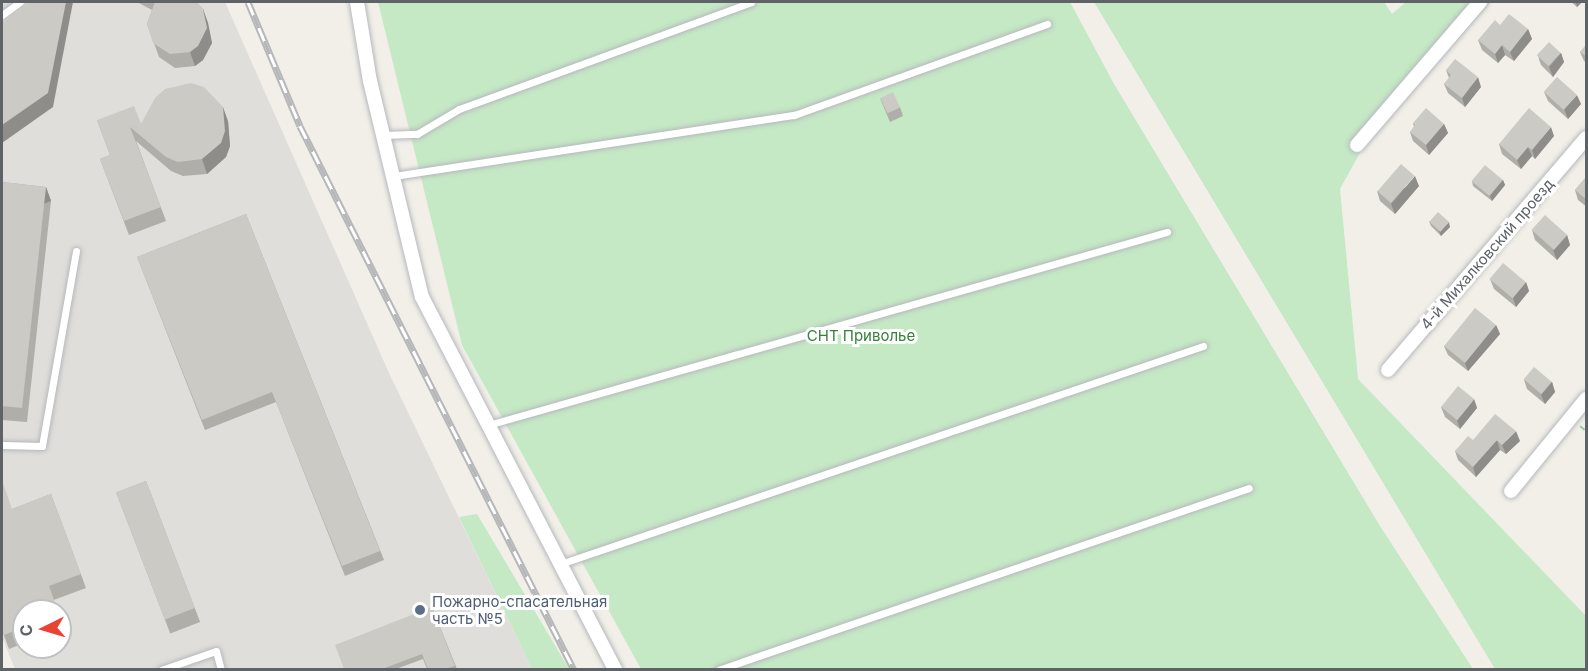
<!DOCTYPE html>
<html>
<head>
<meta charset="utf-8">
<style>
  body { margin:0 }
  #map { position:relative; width:1588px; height:671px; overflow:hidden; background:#f1efe8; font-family:Inter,sans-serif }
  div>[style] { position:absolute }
  .industrial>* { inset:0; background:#e0deda }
  .green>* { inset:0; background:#c5e8c5 }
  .path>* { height:2px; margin-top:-1px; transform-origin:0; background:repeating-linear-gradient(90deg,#9cc7a9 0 6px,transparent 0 9px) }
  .roads { filter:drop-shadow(0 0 2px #b5b8bc) drop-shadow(0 0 2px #b5b8bc) }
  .service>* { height:7px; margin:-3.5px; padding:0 3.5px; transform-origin:3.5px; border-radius:3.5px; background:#fff }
  .minor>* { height:14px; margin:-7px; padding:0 7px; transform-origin:7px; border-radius:7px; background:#fff }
  .rail>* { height:7px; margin-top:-3.5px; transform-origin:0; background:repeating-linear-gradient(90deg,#fff 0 14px,#b6b7b8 0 28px); box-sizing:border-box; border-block:2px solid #b6b7b8 }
  .wall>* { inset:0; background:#afaea9; transform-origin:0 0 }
  .shaded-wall>* { inset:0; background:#8f8d8a; transform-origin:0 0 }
  .building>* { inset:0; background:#cccac5; transform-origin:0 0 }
  .dots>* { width:16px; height:16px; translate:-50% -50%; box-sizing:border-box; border:3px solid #fff; border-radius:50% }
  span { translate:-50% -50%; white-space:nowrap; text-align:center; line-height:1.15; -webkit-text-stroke:6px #fff; paint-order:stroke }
  .street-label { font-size:15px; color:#5f6368 }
  .park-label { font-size:15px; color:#348238 }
  .service-label { font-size:15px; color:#4e5e75 }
  .left { translate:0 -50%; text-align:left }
  .frame { position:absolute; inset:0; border:3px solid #5f6368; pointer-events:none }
  .north { position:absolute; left:12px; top:599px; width:60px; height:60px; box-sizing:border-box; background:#fff; border:2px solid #bfc1c3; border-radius:50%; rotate:265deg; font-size:16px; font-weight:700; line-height:24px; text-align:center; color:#5f6368 }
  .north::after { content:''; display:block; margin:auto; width:21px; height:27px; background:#ea4335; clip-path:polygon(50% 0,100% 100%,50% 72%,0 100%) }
</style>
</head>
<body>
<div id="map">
  <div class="industrial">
    <i style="clip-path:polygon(evenodd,2px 2px,225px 2px,389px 373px,532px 669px,15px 669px,2px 637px,2px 2px,24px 611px,60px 611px,60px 647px,24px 647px,24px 611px)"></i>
  </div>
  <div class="green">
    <i style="clip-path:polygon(378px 2px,1070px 2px,1114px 84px,1380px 526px,1473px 669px,641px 669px,462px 345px)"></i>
    <i style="clip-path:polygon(1094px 2px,1384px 2px,1392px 14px,1406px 2px,1491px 2px,1367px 140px,1340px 189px,1358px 379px,1586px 616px,1586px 669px,1495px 669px)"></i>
    <i style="clip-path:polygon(477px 514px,569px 669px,532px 669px,459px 517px)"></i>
  </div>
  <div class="path">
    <i style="left:1580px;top:426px;width:8px;rotate:40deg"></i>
  </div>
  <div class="roads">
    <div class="service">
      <i style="left:2px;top:15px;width:22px;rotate:-36deg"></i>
      <i style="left:384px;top:135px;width:33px;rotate:-2deg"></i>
      <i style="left:417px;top:134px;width:49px;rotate:-30.8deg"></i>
      <i style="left:459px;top:109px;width:311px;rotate:-20.1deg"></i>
      <i style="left:394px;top:176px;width:405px;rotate:-8.7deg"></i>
      <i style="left:794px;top:115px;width:269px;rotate:-19.8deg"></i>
      <i style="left:488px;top:425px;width:706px;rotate:-15.87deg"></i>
      <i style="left:2px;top:445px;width:40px;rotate:1.4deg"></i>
      <i style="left:42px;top:446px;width:198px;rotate:-80.1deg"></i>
      <i style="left:560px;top:564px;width:679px;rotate:-18.73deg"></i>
      <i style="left:161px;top:670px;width:58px;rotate:-19.1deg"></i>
      <i style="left:216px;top:651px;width:20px;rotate:75deg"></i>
      <i style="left:718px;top:670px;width:561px;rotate:-18.92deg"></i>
    </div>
    <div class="minor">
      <i style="left:357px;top:2px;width:80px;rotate:80.7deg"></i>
      <i style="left:370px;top:81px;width:222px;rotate:76.5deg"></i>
      <i style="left:422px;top:297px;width:420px;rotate:62.6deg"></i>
      <i style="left:1357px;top:145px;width:189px;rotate:-49.3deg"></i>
      <i style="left:1388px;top:370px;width:305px;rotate:-49.5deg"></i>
      <i style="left:1511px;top:491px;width:119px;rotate:-50.8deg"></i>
    </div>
  </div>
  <div class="rail">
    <i style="left:248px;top:2px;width:134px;rotate:67.2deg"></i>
    <i style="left:300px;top:126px;width:609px;rotate:63.27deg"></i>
  </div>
  <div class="wall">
    <i style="clip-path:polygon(137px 2px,196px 2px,203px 9px,208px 23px,212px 43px,203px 60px,195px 66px,175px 68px,159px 57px,147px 24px,152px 10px)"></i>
    <i style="clip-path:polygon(1571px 2px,1582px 2px,1577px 7px)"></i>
    <i style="clip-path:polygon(1500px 25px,1528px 29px,1532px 39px,1514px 61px,1505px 55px,1498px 63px,1482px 50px,1478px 40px)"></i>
    <i style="clip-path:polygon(1587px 44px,1587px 63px,1584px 61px,1580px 52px)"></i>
    <i style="clip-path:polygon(1561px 53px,1564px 62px,1553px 77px,1541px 65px,1538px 56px)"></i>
    <i style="clip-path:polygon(1446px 70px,1481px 87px,1465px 107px,1448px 93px,1444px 84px,1449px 78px)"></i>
    <i style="clip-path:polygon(1544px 92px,1581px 104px,1568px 119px,1548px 101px)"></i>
    <i style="clip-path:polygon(880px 98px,900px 107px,903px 116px,890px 122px)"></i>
    <i style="clip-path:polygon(97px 120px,141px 124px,228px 121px,230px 146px,226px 157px,207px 174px,183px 176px,171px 171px,136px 141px,166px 221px,129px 235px,100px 159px,110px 155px)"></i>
    <i style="clip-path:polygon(1413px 123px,1444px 124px,1448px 133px,1429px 155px,1413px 141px,1410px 132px,1414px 127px)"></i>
    <i style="clip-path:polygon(1554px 136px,1535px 159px,1532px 156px,1521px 169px,1502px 154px,1499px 144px)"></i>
    <i style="clip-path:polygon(1587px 176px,1587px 207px,1578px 200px,1575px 190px)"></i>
    <i style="clip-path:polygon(1503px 180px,1505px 185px,1492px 201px,1473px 186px,1472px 181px)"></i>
    <i style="clip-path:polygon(2px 182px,46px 187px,51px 201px,27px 422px,2px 420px)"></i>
    <i style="clip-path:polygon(1419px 186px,1395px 214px,1380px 201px,1377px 191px)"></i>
    <i style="clip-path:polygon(246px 214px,384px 560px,345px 576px,276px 402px,205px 430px,137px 257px)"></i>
    <i style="clip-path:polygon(1429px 221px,1450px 227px,1441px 236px,1431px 226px)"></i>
    <i style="clip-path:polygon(1532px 230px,1567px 235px,1570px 245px,1557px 260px,1535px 240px)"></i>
    <i style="clip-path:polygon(1490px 279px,1526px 282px,1529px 291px,1516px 307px,1494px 289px)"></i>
    <i style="clip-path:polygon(1496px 325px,1500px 334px,1468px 371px,1448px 355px,1444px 346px)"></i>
    <i style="clip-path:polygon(1524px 380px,1552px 382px,1555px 392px,1545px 404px,1527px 389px)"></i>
    <i style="clip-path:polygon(1474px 399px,1477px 408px,1460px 429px,1445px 417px,1441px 407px)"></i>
    <i style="clip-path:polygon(1473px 440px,1520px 441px,1506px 454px,1500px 450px,1476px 477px,1458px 460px,1455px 451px)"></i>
    <i style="left:146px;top:481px;width:151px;height:32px;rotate:69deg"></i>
    <i style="clip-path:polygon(51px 494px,86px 588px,24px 611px,24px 644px,24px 643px,9px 649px,2px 630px,12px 509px)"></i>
    <i style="clip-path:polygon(432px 607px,457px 669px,427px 669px,423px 659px,396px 669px,344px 669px)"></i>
    <i style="clip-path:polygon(60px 617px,66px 633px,60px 635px)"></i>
  </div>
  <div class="shaded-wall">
    <i style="clip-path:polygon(66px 2px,73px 2px,53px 107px,2px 143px,2px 125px)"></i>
    <i style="clip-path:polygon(1576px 3px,1576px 2px,1582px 2px,1577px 7px)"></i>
    <i style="clip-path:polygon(203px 9px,208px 23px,212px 43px,203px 60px,195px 66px,190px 52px)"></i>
    <i style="clip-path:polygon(1528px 29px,1532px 39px,1514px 61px,1510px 52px)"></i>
    <i style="clip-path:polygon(1502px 45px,1505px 55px,1498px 63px,1495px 54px)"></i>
    <i style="clip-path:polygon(1561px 53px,1564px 62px,1553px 77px,1549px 67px)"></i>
    <i style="clip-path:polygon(1478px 77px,1481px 87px,1465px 107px,1462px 98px)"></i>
    <i style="clip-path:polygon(1577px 95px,1581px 104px,1568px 119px,1564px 109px)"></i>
    <i style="clip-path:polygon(223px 107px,228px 121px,230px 146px,226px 157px,207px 174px,202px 159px)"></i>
    <i style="clip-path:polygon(1444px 124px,1448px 133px,1429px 155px,1426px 145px)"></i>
    <i style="clip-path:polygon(1551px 127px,1554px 136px,1535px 159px,1532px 150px)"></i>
    <i style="clip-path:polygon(1528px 147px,1532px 156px,1521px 169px,1517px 160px)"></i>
    <i style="clip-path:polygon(1415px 176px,1419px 186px,1395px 214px,1391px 204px)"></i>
    <i style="clip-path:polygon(1503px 180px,1505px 185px,1492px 201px,1490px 196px)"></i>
    <i style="left:46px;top:187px;width:15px;height:222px;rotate:70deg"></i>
    <i style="clip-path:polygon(1449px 222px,1450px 227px,1441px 236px,1439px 231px)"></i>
    <i style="clip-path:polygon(1567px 235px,1570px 245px,1557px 260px,1553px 250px)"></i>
    <i style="clip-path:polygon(1526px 282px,1529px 291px,1516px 307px,1513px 298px)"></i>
    <i style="clip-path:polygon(1496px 325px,1500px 334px,1468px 371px,1464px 361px)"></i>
    <i style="clip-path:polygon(1552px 382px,1555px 392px,1545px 404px,1541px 395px)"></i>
    <i style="clip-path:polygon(1474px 399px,1477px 408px,1460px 429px,1457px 420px)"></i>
    <i style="clip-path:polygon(1516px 431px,1520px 441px,1506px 454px,1502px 445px)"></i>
    <i style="clip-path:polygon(1497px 440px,1500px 450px,1476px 477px,1473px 467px)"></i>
  </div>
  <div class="building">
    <i style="clip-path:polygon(29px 2px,66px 2px,48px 93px,2px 125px,2px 23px)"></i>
    <i style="clip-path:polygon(155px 2px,197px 2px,203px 9px,207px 28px,198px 46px,190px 52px,170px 54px,153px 43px,147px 24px)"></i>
    <i style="clip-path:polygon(1509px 14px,1528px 29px,1510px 52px,1502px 45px,1495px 54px,1478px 40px,1495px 20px,1500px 25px)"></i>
    <i style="left:1549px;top:42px;width:16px;height:18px;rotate:43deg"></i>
    <i style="clip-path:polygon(1587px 44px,1587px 57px,1580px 52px)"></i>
    <i style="clip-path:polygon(1455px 59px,1478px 77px,1462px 98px,1444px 84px,1451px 75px,1446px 70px)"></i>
    <i style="left:1557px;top:77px;width:27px;height:20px;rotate:42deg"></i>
    <i style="clip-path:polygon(191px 83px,204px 87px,223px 107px,225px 131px,221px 143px,202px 159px,178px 162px,166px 157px,130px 127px,161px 207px,124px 221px,100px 159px,110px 155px,97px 120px,134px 106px,141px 124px,155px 98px,165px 89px)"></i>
    <i style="left:893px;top:92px;width:17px;height:14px;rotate:65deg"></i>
    <i style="clip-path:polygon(1426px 108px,1444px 124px,1426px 145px,1410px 132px,1415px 125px,1413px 123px)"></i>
    <i style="clip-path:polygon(1529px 108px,1551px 127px,1532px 150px,1528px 147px,1517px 160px,1499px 144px)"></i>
    <i style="left:1401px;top:164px;width:18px;height:36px;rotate:41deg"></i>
    <i style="left:1485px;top:165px;width:23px;height:21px;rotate:40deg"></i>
    <i style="clip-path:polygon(1587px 176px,1587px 200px,1575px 190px)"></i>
    <i style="clip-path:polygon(2px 182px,46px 187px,22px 408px,2px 406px)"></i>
    <i style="left:1438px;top:212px;width:15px;height:13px;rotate:42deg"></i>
    <i style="clip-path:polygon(246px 214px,380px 551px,342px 566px,272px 392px,202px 420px,137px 257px)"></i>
    <i style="left:1545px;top:215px;width:30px;height:20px;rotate:42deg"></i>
    <i style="left:1503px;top:263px;width:30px;height:21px;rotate:40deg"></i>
    <i style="left:1475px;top:308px;width:27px;height:49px;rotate:39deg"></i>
    <i style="left:1534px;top:367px;width:23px;height:16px;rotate:40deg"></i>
    <i style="left:1458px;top:386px;width:21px;height:27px;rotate:39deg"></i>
    <i style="clip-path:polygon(1495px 414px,1516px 431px,1502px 445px,1497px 440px,1473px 467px,1455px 451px,1468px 436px,1473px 440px)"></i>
    <i style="clip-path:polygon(2px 480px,12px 509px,51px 494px,81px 574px,49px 586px,58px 611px,24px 611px,24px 632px,20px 634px,19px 629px,4px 635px,2px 629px)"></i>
    <i style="left:146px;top:481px;width:136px;height:32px;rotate:69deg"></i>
    <i style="clip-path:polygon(432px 607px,455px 666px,445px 669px,428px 669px,422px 654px,382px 669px,344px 669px,335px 645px)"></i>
  </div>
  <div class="dots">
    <i style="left:420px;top:610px;background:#5c6f8a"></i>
  </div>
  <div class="street-label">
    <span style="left:1487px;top:254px;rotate:-49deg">4-й Михалковский проезд</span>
  </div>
  <div class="park-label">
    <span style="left:861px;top:336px">СНТ Приволье</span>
  </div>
  <div class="service-label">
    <span class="left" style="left:432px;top:610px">Пожарно-спасательная<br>часть №5</span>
  </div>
  <div class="frame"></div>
  <div class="north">С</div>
</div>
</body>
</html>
